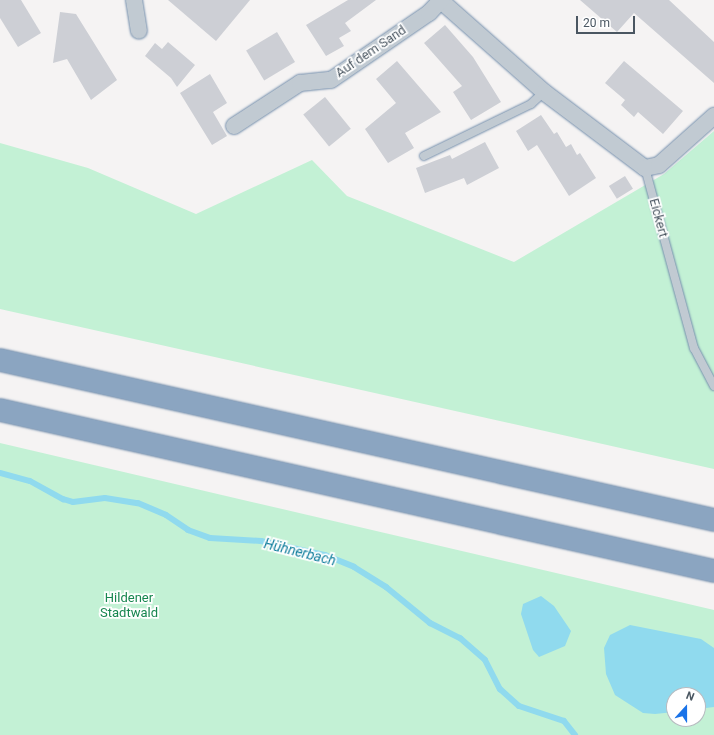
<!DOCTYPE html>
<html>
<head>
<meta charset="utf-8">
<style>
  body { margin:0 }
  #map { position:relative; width:714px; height:735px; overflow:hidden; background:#f5f3f3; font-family:Roboto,sans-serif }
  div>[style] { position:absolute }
  .green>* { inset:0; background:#c3f1d5 }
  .water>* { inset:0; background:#90daee }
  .stream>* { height:6px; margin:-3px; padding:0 3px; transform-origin:3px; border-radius:3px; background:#90daee }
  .building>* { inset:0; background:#cdcfd5; transform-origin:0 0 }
  .roads { filter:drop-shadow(0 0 1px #7690ad) drop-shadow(0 0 1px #7690ad) }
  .service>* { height:8px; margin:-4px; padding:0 4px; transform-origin:4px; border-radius:4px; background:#c1cad2 }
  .minor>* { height:16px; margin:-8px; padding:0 8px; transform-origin:8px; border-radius:8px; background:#c1cad2 }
  .motorway>* { height:22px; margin:-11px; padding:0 11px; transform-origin:11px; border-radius:11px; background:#8ba5c1 }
  span { translate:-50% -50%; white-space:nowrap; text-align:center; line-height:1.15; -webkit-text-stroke:3.5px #fff; paint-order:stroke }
  .street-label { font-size:13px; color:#4a5661 }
  .park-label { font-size:13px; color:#17864f }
  .water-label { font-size:14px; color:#0c7c9b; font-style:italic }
  .north { position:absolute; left:666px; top:687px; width:40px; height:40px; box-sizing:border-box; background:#fff; border:1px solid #b7bbc0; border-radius:50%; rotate:21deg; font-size:11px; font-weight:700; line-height:16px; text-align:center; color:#4a5661 }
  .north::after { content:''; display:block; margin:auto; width:14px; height:18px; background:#1a73e8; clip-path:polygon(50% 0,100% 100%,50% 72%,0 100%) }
  .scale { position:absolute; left:576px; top:16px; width:59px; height:18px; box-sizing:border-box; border:2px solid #4a5661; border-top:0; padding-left:5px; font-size:12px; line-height:14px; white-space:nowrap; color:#4a5661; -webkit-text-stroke:3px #fff; paint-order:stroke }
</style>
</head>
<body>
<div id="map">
  <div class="green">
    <i style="clip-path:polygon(714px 131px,714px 469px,0 309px,0 143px,88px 168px,196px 214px,312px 160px,347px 196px,514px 262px,664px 174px)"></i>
    <i style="clip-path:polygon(evenodd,0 443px,714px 610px,714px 735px,0 735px,0 443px,674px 695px,698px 695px,698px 719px,674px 719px,674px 695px)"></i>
  </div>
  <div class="water">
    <i style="clip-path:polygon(541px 596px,554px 606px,571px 631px,565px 646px,539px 657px,533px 650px,521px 614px,523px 604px)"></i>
    <i style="clip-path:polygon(630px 625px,701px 639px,714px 648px,714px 707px,698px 709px,698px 695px,674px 695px,674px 712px,655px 714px,643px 713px,615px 695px,606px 674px,604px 648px,610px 635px)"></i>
  </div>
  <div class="stream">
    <i style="left:0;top:473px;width:31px;rotate:15deg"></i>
    <i style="left:30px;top:481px;width:38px;rotate:29deg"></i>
    <i style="left:63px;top:499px;width:10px;rotate:17deg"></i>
    <i style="left:73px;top:502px;width:32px;rotate:-7deg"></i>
    <i style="left:105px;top:498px;width:33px;rotate:9deg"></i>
    <i style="left:138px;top:503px;width:30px;rotate:23deg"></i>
    <i style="left:166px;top:515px;width:27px;rotate:34deg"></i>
    <i style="left:188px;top:530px;width:23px;rotate:20deg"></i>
    <i style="left:210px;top:538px;width:51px;rotate:3.4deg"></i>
    <i style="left:261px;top:541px;width:66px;rotate:12.3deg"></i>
    <i style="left:325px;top:555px;width:31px;rotate:22deg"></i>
    <i style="left:354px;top:567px;width:38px;rotate:32deg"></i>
    <i style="left:386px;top:587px;width:57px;rotate:39.3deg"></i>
    <i style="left:430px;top:623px;width:34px;rotate:27deg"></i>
    <i style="left:460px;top:638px;width:33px;rotate:41deg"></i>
    <i style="left:485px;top:660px;width:33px;rotate:63deg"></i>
    <i style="left:500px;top:689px;width:25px;rotate:42deg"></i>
    <i style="left:519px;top:706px;width:47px;rotate:18.4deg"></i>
    <i style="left:564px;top:721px;width:18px;rotate:52deg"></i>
  </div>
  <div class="building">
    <i style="clip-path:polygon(0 0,21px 0,41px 33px,18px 47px,0 18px)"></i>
    <i style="clip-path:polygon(168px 0,250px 0,216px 41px)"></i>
    <i style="clip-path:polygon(348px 0,376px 0,345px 23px,351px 31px,339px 38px,344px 46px,326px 56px,306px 25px)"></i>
    <i style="clip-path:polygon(580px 0,669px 0,714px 42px,714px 83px,634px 13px,617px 32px)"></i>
    <i style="clip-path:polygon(60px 12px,76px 14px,117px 80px,91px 100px,67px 59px,53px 63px)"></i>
    <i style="clip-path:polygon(445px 25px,473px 57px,501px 102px,471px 120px,453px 92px,462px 86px,424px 43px)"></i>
    <i style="left:277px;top:32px;width:35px;height:36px;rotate:59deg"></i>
    <i style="clip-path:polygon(168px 42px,195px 65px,177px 87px,171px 78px,145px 56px,155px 43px,162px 49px)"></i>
    <i style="clip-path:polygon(397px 61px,441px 112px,405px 133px,414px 148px,388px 163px,365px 129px,396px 103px,376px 79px)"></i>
    <i style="clip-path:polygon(624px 61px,683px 111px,663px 134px,638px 112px,634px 117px,621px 105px,625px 100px,605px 83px)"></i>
    <i style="clip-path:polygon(210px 74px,227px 103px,213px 112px,227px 136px,212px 145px,180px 93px)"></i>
    <i style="left:325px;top:97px;width:41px;height:28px;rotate:51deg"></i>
    <i style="clip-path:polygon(541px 115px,554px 134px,557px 132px,566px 147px,571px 144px,577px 155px,580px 153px,596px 178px,569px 196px,537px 145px,528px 151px,516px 131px)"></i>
    <i style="clip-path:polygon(485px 142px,499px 168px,467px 185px,464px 178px,425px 193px,416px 168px,450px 155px,452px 159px)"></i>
    <i style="left:625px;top:176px;width:15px;height:19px;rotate:58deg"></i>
  </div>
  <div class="roads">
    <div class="service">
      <i style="left:424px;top:156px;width:119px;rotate:-25.9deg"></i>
      <i style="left:531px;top:104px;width:18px;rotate:-43deg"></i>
      <i style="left:645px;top:168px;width:187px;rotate:74.8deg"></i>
      <i style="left:694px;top:348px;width:43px;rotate:62.2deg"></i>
    </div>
    <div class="minor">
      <i style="left:134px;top:0;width:31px;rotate:81deg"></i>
      <i style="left:440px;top:0;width:139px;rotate:41.5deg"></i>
      <i style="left:544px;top:92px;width:126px;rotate:37deg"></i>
      <i style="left:645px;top:168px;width:14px;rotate:-12deg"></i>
      <i style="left:659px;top:165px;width:74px;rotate:-41.7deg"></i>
      <i style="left:234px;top:126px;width:79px;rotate:-33.1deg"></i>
      <i style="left:300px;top:83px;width:31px;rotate:-6deg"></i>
      <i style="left:331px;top:80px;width:119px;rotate:-34.4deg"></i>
      <i style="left:429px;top:13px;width:18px;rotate:-47deg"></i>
    </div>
    <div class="motorway">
      <i style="left:0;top:360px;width:732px;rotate:12.63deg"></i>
      <i style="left:0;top:410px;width:732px;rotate:12.71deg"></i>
    </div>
  </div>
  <div class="street-label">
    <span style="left:371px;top:52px;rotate:-34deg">Auf dem Sand</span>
    <span style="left:658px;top:218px;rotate:75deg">Eickert</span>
  </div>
  <div class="park-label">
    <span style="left:129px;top:606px">Hildener<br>Stadtwald</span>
  </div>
  <div class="water-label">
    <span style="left:300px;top:552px;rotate:14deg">Hühnerbach</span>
  </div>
  <div class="north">N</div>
  <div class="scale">20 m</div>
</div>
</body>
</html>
